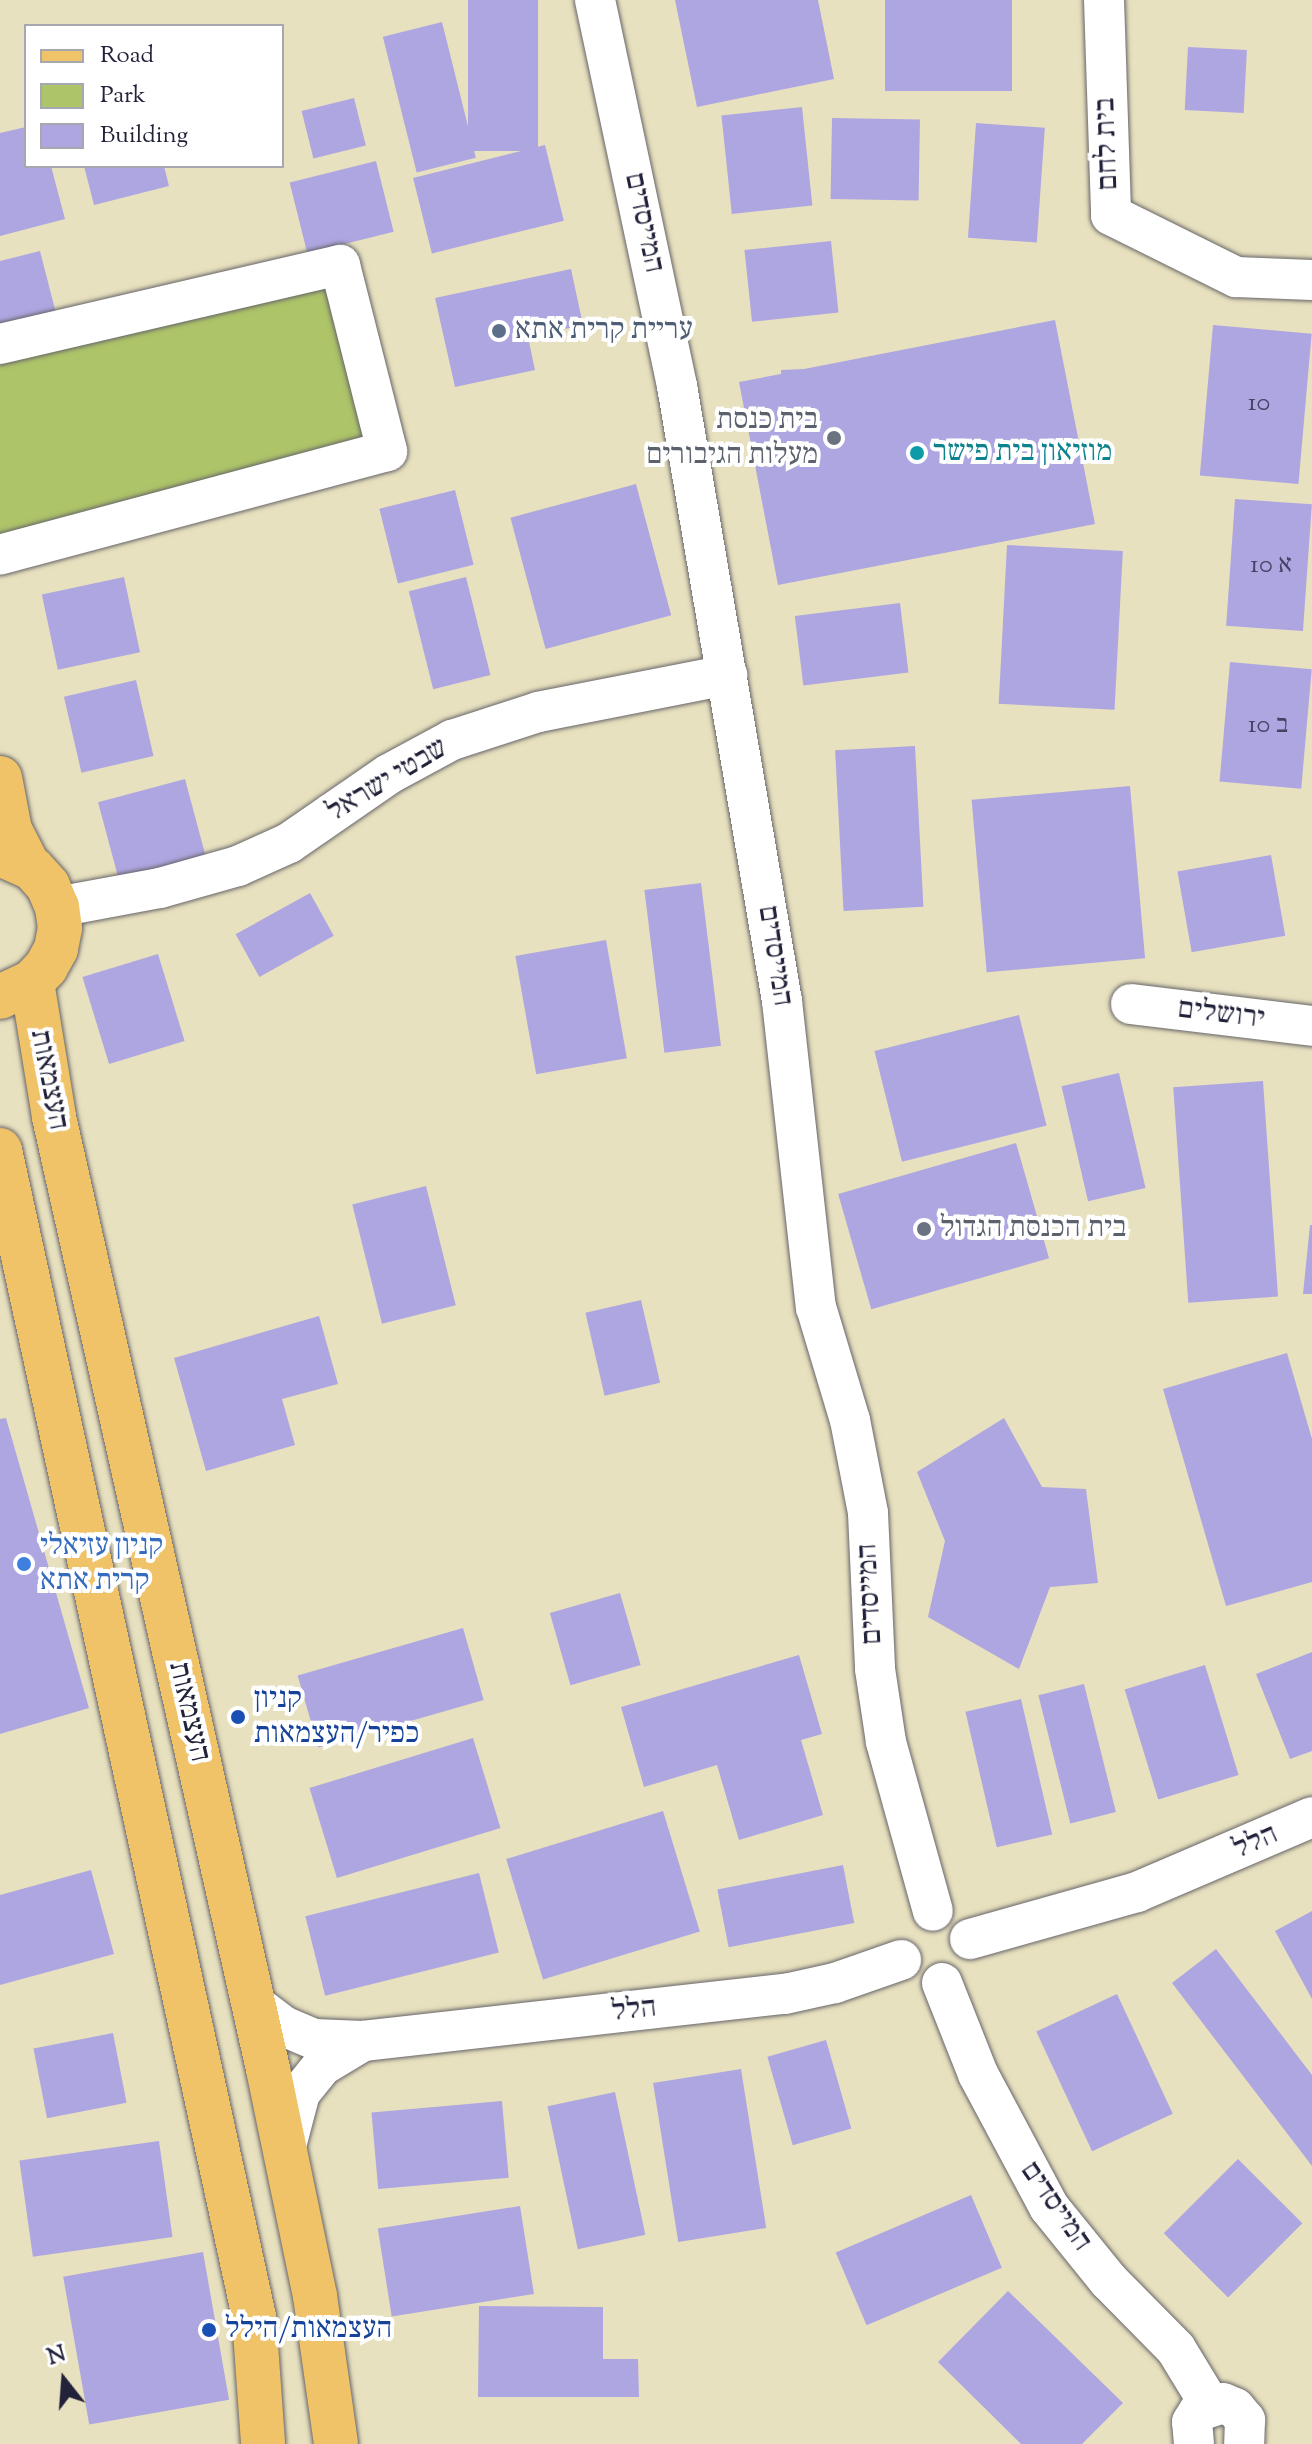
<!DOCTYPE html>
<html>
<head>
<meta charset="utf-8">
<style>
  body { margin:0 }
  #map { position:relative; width:1312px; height:2444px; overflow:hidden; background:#e8e1bf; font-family:"Sorts Mill Goudy","Frank Ruhl Libre",serif }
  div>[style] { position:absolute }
  .green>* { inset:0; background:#adc469 }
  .building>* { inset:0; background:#aea6e0; transform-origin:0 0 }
  .roads { filter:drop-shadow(0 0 2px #676569) drop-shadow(0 0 2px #676569) }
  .minor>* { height:40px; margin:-20px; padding:0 20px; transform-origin:20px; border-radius:20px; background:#fff }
  .major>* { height:44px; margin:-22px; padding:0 22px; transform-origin:22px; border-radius:22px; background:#f0c369 }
  .dots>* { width:22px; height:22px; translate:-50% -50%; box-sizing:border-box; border:4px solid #fff; border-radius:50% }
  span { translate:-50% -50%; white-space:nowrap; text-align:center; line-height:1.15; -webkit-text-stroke:8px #fff; paint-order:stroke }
  .number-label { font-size:26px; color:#454364 }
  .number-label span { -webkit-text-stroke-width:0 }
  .street-label { font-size:30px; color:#22223b }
  .service-label { font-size:30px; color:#4e5e75 }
  .left { translate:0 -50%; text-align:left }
  .worship-label { font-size:30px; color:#5b616d }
  .right { translate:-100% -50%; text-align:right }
  .culture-label { font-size:30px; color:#0d838f }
  .shop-label { font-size:30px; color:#366cbe }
  .transit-label { font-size:30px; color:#164399 }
  .legend { position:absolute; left:24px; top:24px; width:260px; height:144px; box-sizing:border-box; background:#fff; border:2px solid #a7a7b1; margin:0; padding:10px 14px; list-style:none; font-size:24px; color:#22223b }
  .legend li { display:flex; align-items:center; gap:16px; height:40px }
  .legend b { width:40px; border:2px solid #a7a7b1 }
  .north { position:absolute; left:24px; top:2340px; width:80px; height:80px; -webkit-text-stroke:6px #fff; paint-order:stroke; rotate:343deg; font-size:22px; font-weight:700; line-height:32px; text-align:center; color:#22223b }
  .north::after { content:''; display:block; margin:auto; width:28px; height:36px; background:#22223b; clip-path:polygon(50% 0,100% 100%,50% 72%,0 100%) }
</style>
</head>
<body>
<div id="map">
  <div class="green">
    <i style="clip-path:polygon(332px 278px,375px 438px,0 539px,0 352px)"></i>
  </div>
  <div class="building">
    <i style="left:468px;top:0;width:70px;height:151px"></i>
    <i style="clip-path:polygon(675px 0,818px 0,834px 79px,697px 107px)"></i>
    <i style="left:885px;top:0;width:127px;height:91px"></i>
    <i style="left:442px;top:22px;width:140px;height:61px;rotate:76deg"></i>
    <i style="left:1188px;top:47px;width:59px;height:63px;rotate:3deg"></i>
    <i style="left:354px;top:98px;width:49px;height:54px;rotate:76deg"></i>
    <i style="left:802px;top:107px;width:99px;height:81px;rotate:84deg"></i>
    <i style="left:832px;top:118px;width:88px;height:81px;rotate:1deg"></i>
    <i style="left:976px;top:123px;width:69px;height:115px;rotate:4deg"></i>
    <i style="clip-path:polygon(26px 127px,26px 166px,51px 166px,65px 219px,0 236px,0 133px)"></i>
    <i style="left:545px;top:145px;width:78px;height:136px;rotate:76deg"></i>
    <i style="left:376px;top:161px;width:73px;height:89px;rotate:76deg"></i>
    <i style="clip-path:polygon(84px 166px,164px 166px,169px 186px,94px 205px)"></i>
    <i style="left:831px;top:241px;width:72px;height:87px;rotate:84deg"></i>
    <i style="clip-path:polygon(40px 251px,57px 317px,0 332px,0 261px)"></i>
    <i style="clip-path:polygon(571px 269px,583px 325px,528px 337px,535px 370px,455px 387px,435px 298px)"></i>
    <i style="clip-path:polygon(1055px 320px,1095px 524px,778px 585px,739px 382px,781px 374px,781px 370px,804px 369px)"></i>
    <i style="left:1213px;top:325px;width:99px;height:151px;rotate:5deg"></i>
    <i style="left:636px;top:484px;width:136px;height:130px;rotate:75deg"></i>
    <i style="left:455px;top:490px;width:77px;height:78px;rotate:76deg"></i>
    <i style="left:1235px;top:499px;width:77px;height:127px;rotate:4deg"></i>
    <i style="left:1007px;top:545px;width:116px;height:159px;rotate:3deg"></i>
    <i style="left:124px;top:577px;width:77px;height:84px;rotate:78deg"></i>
    <i style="left:466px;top:577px;width:101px;height:59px;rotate:76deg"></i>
    <i style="left:900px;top:603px;width:70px;height:106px;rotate:83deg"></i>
    <i style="left:1230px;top:662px;width:82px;height:120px;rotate:5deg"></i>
    <i style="left:136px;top:680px;width:78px;height:74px;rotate:77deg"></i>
    <i style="left:915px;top:746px;width:161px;height:80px;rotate:87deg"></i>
    <i style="left:185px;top:779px;width:82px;height:90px;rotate:75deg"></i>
    <i style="left:1130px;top:786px;width:173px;height:159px;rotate:85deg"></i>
    <i style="left:1271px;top:855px;width:82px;height:95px;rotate:80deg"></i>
    <i style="left:701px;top:883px;width:164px;height:57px;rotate:83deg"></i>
    <i style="left:310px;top:893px;width:49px;height:85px;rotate:61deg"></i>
    <i style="left:606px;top:940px;width:120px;height:92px;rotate:80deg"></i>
    <i style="left:158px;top:954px;width:91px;height:79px;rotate:73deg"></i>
    <i style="left:1019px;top:1015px;width:114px;height:149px;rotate:76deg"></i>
    <i style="left:1119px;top:1073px;width:118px;height:59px;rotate:77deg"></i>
    <i style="left:1263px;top:1081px;width:216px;height:90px;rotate:86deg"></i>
    <i style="left:1016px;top:1143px;width:120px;height:185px;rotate:74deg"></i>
    <i style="left:426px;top:1186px;width:123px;height:76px;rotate:76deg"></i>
    <i style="clip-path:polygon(1310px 1225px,1312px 1225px,1312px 1294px,1303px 1294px)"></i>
    <i style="left:641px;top:1300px;width:85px;height:57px;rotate:77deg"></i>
    <i style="clip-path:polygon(319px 1316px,338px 1384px,282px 1399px,295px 1445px,206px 1471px,174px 1358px)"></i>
    <i style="clip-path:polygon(1287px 1353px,1312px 1439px,1312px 1582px,1226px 1606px,1163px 1389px)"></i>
    <i style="clip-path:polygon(6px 1418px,89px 1708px,0 1734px,0 1419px)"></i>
    <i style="clip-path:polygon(1004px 1418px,1042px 1487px,1086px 1489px,1098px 1583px,1050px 1587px,1019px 1669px,928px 1617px,945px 1541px,917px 1472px)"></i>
    <i style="left:620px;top:1593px;width:75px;height:73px;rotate:74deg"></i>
    <i style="left:463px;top:1628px;width:75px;height:172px;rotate:74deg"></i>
    <i style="clip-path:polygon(1312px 1652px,1312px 1751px,1290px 1759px,1256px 1674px)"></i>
    <i style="clip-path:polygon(799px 1655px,822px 1734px,801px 1740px,823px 1815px,739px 1840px,717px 1765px,644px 1787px,621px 1707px)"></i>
    <i style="left:1205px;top:1665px;width:115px;height:84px;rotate:73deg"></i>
    <i style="left:1084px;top:1684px;width:132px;height:47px;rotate:76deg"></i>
    <i style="left:1021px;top:1699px;width:139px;height:57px;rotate:77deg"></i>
    <i style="left:473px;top:1738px;width:94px;height:171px;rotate:73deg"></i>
    <i style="left:663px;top:1811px;width:126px;height:164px;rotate:73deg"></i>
    <i style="left:843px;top:1865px;width:59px;height:128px;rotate:79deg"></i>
    <i style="clip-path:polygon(91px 1870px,114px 1954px,0 1985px,0 1895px)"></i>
    <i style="left:479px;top:1873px;width:82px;height:179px;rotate:76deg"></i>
    <i style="clip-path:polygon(1312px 1911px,1312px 1999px,1275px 1931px)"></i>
    <i style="clip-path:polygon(1216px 1949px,1312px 2075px,1312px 2166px,1172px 1983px)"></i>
    <i style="left:1117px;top:1994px;width:132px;height:89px;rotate:65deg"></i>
    <i style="left:113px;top:2033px;width:71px;height:81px;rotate:79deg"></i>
    <i style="left:826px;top:2040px;width:92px;height:61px;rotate:74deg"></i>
    <i style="left:741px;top:2069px;width:161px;height:89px;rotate:81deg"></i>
    <i style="left:615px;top:2092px;width:146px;height:69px;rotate:78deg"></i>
    <i style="left:502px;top:2101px;width:77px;height:131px;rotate:85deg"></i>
    <i style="left:159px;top:2141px;width:97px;height:141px;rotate:82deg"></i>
    <i style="left:1238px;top:2159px;width:91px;height:105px;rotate:45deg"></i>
    <i style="left:971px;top:2195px;width:79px;height:147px;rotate:67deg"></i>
    <i style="left:520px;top:2206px;width:89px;height:144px;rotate:81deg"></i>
    <i style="left:203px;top:2252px;width:150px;height:142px;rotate:80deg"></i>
    <i style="clip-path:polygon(1008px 2291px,1123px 2403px,1082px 2444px,1021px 2444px,938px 2362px)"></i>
    <i style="clip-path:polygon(479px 2306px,603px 2307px,603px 2359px,638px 2359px,639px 2397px,478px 2397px)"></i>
  </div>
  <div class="roads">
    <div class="minor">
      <i style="left:595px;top:0;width:395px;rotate:78deg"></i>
      <i style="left:677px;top:386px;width:624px;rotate:80.31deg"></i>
      <i style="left:782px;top:1001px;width:308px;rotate:83.7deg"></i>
      <i style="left:816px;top:1307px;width:118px;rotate:73.3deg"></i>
      <i style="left:850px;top:1420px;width:95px;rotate:79deg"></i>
      <i style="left:868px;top:1513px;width:156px;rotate:87.4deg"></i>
      <i style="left:875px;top:1669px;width:74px;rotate:81.4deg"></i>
      <i style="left:886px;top:1742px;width:175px;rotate:74.5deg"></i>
      <i style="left:1104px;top:0;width:215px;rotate:88.1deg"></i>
      <i style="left:1111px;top:215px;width:140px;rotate:26.4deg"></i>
      <i style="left:1236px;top:277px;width:76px;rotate:2.3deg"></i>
      <i style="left:0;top:344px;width:349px;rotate:-13.1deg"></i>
      <i style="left:340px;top:265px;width:192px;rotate:75.8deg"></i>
      <i style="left:387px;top:451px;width:401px;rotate:165deg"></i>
      <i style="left:57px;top:907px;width:105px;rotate:-10.5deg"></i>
      <i style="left:160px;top:888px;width:81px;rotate:-15.8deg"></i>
      <i style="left:238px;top:866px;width:56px;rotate:-24.3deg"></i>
      <i style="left:289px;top:843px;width:121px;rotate:-34.6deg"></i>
      <i style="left:389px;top:774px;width:72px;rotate:-28.4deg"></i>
      <i style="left:452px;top:740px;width:90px;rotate:-18deg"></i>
      <i style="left:538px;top:712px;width:193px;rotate:-11.1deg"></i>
      <i style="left:1131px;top:1004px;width:182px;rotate:6.9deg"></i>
      <i style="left:970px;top:1939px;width:173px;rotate:-15.7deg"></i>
      <i style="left:1137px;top:1892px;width:190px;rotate:-23.2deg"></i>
      <i style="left:942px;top:1983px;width:98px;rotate:68.4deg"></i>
      <i style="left:978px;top:2074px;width:151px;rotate:61.9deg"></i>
      <i style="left:1049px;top:2207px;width:95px;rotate:51deg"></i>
      <i style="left:1109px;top:2281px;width:95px;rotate:45.4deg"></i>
      <i style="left:1176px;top:2349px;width:66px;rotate:58.7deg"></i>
      <i style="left:253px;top:2003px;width:38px;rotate:37deg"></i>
      <i style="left:283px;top:2026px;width:34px;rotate:23deg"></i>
      <i style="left:314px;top:2039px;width:49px;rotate:2.3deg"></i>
      <i style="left:363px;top:2041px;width:425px;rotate:-6.4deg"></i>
      <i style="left:785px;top:1994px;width:51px;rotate:-12.4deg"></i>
      <i style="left:835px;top:1983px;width:70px;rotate:-19.2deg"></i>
      <i style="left:285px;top:2150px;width:59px;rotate:-75.3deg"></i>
      <i style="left:300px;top:2093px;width:36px;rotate:-51deg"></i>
      <i style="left:323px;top:2065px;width:47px;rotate:-31deg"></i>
      <i style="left:1194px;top:2444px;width:22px;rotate:-95deg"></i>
      <i style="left:1192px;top:2422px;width:13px;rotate:-58deg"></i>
      <i style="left:1199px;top:2411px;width:25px;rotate:-18deg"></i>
      <i style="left:1223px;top:2403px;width:13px;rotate:23deg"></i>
      <i style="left:1235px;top:2408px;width:16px;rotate:50deg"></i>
      <i style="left:1245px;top:2420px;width:24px;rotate:92deg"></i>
    </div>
    <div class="major">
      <i style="left:0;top:778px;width:53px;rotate:79.1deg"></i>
      <i style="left:10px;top:830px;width:38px;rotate:63deg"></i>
      <i style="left:0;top:854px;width:35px;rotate:24deg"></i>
      <i style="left:32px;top:868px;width:24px;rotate:48deg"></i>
      <i style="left:48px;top:886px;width:23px;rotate:67deg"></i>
      <i style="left:57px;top:907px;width:21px;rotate:82deg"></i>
      <i style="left:60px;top:928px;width:21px;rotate:101deg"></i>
      <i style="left:56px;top:949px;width:21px;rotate:119deg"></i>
      <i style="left:46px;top:967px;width:21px;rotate:133deg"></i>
      <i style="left:32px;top:982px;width:35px;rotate:155deg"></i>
      <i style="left:32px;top:982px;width:137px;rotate:80.7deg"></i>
      <i style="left:54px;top:1117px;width:976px;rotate:77.33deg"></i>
      <i style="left:268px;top:2069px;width:232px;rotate:78.3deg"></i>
      <i style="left:315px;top:2296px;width:149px;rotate:81.9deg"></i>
      <i style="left:0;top:1150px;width:1194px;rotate:77.72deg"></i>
      <i style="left:254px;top:2317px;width:127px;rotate:85.9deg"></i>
    </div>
  </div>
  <div class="dots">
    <i style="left:499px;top:331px;background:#5c6f8a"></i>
    <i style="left:834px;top:438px;background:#6b7280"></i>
    <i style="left:917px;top:453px;background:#0f9aa8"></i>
    <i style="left:924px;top:1229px;background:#6b7280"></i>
    <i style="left:24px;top:1564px;background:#3f7fe0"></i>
    <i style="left:238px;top:1717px;background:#1a4fb4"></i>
    <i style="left:209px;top:2330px;background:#1a4fb4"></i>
  </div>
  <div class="number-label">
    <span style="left:1259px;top:404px">10</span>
    <span style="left:1271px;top:566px">10 א</span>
    <span style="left:1268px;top:726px">10 ב</span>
  </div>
  <div class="street-label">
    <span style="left:1108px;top:144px;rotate:-92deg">בית לחם</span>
    <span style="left:643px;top:223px;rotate:78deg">המייסדים</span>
    <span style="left:388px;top:781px;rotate:-31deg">שבטי ישראל</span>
    <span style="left:774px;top:956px;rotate:81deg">המייסדים</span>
    <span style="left:1221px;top:1015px;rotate:7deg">ירושלים</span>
    <span style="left:48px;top:1080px;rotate:79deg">העצמאות</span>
    <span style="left:871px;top:1594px;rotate:-93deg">המייסדים</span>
    <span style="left:188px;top:1712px;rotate:77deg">העצמאות</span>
    <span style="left:1256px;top:1843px;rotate:-24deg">הלל</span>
    <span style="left:634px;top:2011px;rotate:-6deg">הלל</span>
    <span style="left:1055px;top:2207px;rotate:55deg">המייסדים</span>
  </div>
  <div class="service-label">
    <span class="left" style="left:515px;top:331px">עריית קרית אתא</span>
  </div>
  <div class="worship-label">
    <span class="right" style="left:818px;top:438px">בית כנסת<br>מעלות הגיבורים</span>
    <span class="left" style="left:940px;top:1229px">בית הכנסת הגדול</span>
  </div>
  <div class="culture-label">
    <span class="left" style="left:933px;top:453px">מוזיאון בית פישר</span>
  </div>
  <div class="shop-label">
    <span class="left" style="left:40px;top:1564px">קניון עזיאלי<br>קרית אתא</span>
  </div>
  <div class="transit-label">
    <span class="left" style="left:254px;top:1717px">קניון<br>כפיר/העצמאות</span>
    <span class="left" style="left:225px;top:2330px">העצמאות/הילל</span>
  </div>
  <ul class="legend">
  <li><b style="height:10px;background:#f0c369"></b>Road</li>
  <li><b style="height:22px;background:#adc469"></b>Park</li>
  <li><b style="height:22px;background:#aea6e0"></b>Building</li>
  </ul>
  <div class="north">N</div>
</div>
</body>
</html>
